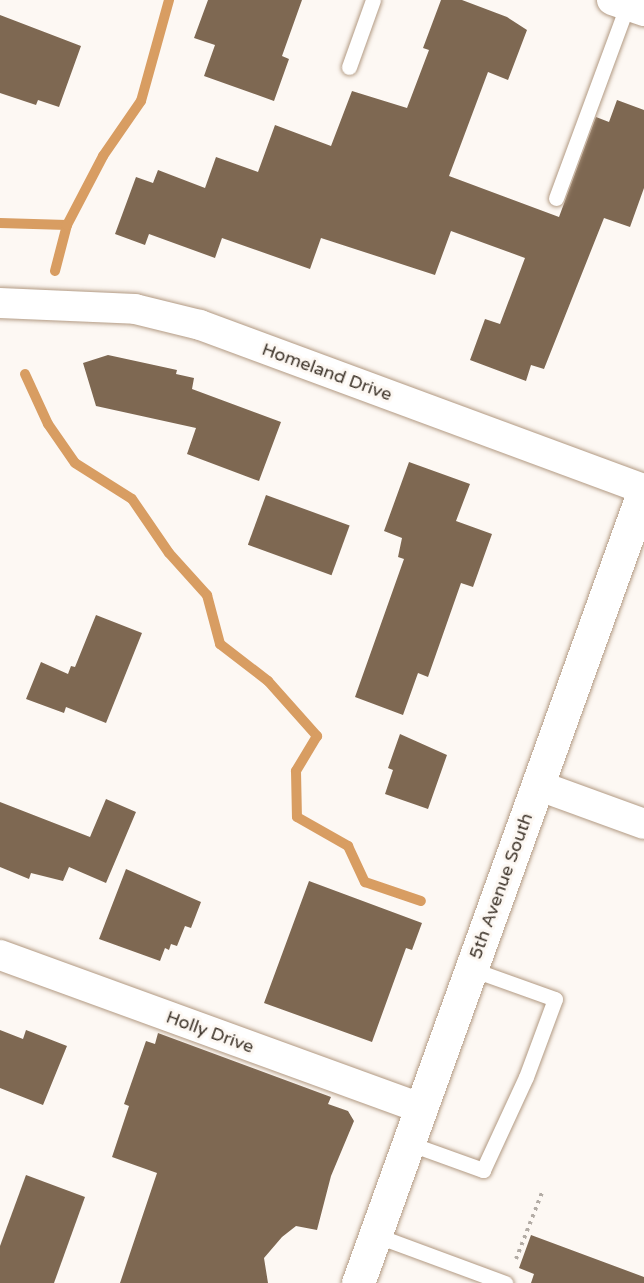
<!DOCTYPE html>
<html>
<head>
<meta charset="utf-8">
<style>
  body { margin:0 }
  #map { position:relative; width:644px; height:1283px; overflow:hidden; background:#fdf8f3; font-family:"Varela Round",sans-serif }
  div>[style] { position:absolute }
  .stream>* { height:10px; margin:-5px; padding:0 5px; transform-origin:5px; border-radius:5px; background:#d89d62 }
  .building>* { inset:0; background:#7e6852; transform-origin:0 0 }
  .path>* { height:4px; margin-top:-2px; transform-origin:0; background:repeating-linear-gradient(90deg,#b3aca5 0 3px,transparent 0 7.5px) }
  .roads { filter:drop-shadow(0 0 2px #b29a83) drop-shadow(0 0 2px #b29a83) }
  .service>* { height:15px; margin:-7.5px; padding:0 7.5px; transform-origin:7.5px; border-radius:7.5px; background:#fff }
  .minor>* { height:30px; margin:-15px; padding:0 15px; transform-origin:15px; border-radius:15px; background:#fff }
  .secondary>* { height:33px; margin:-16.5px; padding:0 16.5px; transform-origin:16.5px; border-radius:16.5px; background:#fff }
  span { translate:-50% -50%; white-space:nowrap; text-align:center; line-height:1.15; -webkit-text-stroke:6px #fdf8f3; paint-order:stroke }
  .street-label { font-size:18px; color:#3d3329 }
</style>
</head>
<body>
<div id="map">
  <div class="stream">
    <i style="left:0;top:223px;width:67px;rotate:1.7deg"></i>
    <i style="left:55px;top:271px;width:48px;rotate:-75.4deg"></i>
    <i style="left:67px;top:225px;width:78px;rotate:-62.4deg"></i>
    <i style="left:103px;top:156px;width:67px;rotate:-55.4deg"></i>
    <i style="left:141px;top:101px;width:105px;rotate:-74.5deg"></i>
    <i style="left:25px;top:374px;width:55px;rotate:65.3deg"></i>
    <i style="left:48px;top:424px;width:47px;rotate:55.3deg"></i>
    <i style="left:75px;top:463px;width:67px;rotate:32.3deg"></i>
    <i style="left:132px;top:499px;width:65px;rotate:55.6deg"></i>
    <i style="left:169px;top:553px;width:57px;rotate:47.9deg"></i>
    <i style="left:207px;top:595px;width:51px;rotate:75.1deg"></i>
    <i style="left:220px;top:644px;width:61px;rotate:37.6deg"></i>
    <i style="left:268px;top:681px;width:74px;rotate:48.3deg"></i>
    <i style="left:317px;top:736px;width:41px;rotate:121deg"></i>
    <i style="left:296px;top:771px;width:46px;rotate:88.8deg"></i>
    <i style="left:297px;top:817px;width:59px;rotate:29.6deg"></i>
    <i style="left:348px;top:846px;width:40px;rotate:65deg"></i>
    <i style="left:365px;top:882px;width:59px;rotate:18.7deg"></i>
  </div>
  <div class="building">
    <i style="clip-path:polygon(208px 0,302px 0,282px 56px,289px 59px,274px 101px,204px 76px,215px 45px,194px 38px)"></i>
    <i style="clip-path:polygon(441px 0,462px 0,507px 17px,527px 30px,508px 80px,488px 72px,449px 176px,559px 217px,596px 117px,609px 122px,617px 100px,644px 110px,644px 188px,630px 227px,604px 218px,544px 369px,531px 365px,526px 381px,470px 360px,485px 319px,500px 324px,525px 258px,451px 231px,435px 275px,321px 238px,310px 269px,222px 238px,215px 258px,149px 234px,145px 245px,115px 234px,136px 177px,153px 183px,158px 170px,205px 188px,216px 157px,258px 172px,275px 125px,331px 146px,352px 91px,407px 108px,429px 50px,423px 48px)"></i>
    <i style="clip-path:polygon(0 15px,81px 46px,59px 107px,38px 100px,36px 105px,0 93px)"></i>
    <i style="clip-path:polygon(108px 355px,177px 370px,176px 374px,194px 378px,192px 389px,281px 422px,259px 481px,187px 454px,196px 428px,96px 406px,83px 363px)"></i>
    <i style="clip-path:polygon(409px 462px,470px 484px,456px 521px,492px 534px,473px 587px,461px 583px,428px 677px,418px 673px,403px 715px,355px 697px,404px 559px,398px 557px,402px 538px,384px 531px)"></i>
    <i style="left:266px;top:495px;width:89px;height:53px;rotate:20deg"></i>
    <i style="clip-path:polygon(96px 615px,142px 633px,106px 723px,66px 707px,64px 713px,26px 699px,41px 662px,68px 674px,71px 666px,75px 667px)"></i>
    <i style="clip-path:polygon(400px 734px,447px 755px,428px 809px,385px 794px,393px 770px,388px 768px)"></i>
    <i style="clip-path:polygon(106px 799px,136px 812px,106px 883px,69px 867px,63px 881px,31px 873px,29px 879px,0 867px,0 802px,90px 837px)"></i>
    <i style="clip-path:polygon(126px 869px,201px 902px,191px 928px,185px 926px,177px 946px,171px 944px,169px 950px,165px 948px,160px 961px,99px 939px)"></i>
    <i style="clip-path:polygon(309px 881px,422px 923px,412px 950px,406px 948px,372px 1042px,264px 1003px)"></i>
    <i style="clip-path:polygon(0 1030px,23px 1039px,26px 1030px,67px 1046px,43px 1105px,0 1088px)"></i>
    <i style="clip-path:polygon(158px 1033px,331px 1097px,328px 1104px,348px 1111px,354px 1121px,331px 1176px,317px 1230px,296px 1226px,282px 1237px,264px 1258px,268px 1283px,120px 1283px,157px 1173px,112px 1157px,129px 1106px,124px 1104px,146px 1041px,155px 1044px)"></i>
    <i style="clip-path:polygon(26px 1175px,85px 1197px,54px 1283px,0 1283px,0 1246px)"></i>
    <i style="clip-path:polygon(531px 1235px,644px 1277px,644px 1283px,531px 1283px,534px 1274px,519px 1268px)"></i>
  </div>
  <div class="path">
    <i style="left:516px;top:1259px;width:74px;rotate:-68.6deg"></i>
  </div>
  <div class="roads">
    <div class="service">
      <i style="left:349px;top:67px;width:71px;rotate:-70.3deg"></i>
      <i style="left:556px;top:198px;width:205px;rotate:-69.7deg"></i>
      <i style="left:408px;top:1143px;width:80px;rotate:19.8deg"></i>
      <i style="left:483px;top:1170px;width:102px;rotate:-65.2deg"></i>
      <i style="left:526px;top:1077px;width:83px;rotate:-69.6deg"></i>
      <i style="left:555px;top:999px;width:89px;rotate:-160.3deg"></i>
      <i style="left:375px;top:1235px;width:139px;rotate:20.3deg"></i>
    </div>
    <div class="minor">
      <i style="left:612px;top:0;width:34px;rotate:19deg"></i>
      <i style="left:0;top:303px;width:135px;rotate:2.5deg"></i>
      <i style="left:135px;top:309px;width:67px;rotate:13.8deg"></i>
      <i style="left:200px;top:325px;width:473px;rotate:20.3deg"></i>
      <i style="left:537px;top:785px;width:114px;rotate:20deg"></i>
      <i style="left:0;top:955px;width:448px;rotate:20deg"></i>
    </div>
    <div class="secondary">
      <i style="left:358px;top:1283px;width:843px;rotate:-70.17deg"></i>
    </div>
  </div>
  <div class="street-label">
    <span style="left:327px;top:372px;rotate:20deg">Homeland Drive</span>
    <span style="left:501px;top:886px;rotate:-70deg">5th Avenue South</span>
    <span style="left:210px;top:1032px;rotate:20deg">Holly Drive</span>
  </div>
</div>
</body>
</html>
